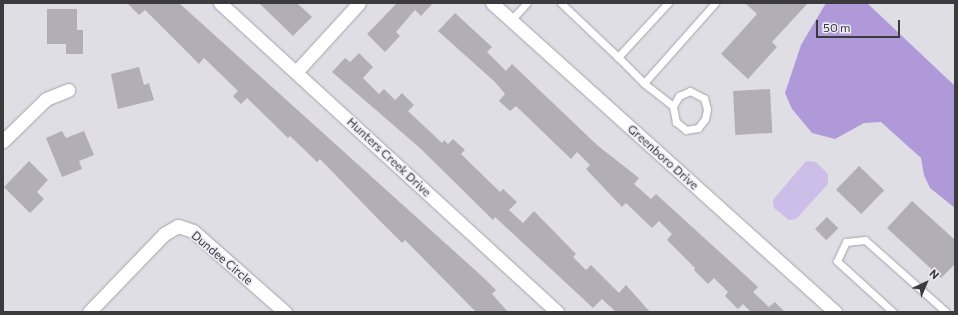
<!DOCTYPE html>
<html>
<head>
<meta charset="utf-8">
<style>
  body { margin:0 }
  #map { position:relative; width:958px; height:315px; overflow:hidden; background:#e0dee5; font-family:Commissioner,sans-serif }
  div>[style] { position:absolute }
  .green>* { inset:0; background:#ccbee9 }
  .water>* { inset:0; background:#b099d9 }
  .building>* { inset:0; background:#b1aeb6; transform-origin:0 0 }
  .roads { filter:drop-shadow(0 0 1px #a5a3aa) drop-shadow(0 0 1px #a5a3aa) }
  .lane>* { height:7px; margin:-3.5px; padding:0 3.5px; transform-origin:3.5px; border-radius:3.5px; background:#fff }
  .street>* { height:13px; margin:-6.5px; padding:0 6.5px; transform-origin:6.5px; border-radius:6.5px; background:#fff }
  span { translate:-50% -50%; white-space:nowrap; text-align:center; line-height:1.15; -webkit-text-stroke:3.5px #edebf3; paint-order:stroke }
  .street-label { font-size:12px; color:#3b3a3d }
  .frame { position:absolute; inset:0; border:4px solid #3b3a3d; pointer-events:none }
  .north { position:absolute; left:906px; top:263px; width:40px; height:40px; -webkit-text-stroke:3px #edebf3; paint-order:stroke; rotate:44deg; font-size:11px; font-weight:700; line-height:16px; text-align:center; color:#3b3a3d }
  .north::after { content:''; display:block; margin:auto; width:14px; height:18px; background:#3b3a3d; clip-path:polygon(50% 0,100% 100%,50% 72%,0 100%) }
  .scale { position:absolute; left:816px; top:20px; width:84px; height:18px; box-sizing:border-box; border:2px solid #3b3a3d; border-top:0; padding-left:5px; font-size:12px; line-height:14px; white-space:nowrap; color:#3b3a3d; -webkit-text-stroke:3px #edebf3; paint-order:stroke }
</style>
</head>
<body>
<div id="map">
  <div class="green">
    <i style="clip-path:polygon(806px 161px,816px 162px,828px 174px,828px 184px,796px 219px,789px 220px,774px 208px,773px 200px)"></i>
  </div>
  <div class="water">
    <i style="clip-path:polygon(826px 3px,867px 3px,955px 86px,955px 208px,930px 188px,924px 175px,921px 158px,881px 122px,864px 123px,835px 139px,812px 133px,792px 109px,785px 93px,801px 45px)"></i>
  </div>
  <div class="building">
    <i style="clip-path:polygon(127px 3px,179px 3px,485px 279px,496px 290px,492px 294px,508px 312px,476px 312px,405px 240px,402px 243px,379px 220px,320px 159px,317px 162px,290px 136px,288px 138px,247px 98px,241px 104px,233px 96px,238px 91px,204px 58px,199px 64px,145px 10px,139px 15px)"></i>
    <i style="clip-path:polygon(259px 3px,297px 3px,312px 17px,293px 36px)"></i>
    <i style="clip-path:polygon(397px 3px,433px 3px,421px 16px,415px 10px,396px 32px,400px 36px,385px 52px,367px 34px)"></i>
    <i style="clip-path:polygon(745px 3px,808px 3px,772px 42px,777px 47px,748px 79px,721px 54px,757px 14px)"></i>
    <i style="clip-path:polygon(47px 9px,77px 9px,77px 30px,83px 30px,83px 54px,66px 54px,66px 44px,47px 44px)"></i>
    <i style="clip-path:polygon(455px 13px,492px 47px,487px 52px,506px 71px,512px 64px,597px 145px,639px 178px,634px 184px,651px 199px,656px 194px,745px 275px,758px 287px,753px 292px,769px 307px,775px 302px,785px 312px,751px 312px,743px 304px,738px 309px,725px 296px,728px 292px,714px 278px,708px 284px,694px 270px,695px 268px,667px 240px,672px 234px,659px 221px,652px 228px,626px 203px,622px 207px,586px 169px,590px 165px,577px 152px,571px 159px,516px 106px,510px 111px,499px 101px,505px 94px,495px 82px,438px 31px)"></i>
    <i style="clip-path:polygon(359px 53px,373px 67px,363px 78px,379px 94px,384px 89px,395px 100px,402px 93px,414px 105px,408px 111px,442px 143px,444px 140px,448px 144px,453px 139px,465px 150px,461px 154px,500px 192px,503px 189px,517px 202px,509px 210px,523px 223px,534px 211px,576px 254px,573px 257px,586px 270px,591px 265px,619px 293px,626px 285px,650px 312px,616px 312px,602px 299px,593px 308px,495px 217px,493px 220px,421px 149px,332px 72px,345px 58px,350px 62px)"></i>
    <i style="clip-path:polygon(139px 67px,144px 85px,149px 83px,154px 100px,118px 109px,111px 74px)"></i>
    <i style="left:770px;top:89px;width:44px;height:37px;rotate:87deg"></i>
    <i style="clip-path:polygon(62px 131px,66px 138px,84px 131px,94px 155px,79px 161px,82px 169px,62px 177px,46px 138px)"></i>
    <i style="clip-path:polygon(29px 161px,48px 180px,37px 192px,44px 199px,30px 213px,4px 187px)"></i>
    <i style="left:859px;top:166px;width:35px;height:33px;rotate:44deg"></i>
    <i style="clip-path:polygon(912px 201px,955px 240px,955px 264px,941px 278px,887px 228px)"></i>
    <i style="left:827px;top:217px;width:16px;height:17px;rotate:45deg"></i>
  </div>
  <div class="roads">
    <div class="lane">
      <i style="left:561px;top:3px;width:79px;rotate:43.5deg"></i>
      <i style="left:618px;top:57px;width:74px;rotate:-47.2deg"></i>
      <i style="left:511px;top:20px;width:23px;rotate:-47deg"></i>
      <i style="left:618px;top:57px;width:37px;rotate:45deg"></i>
      <i style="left:673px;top:106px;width:12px;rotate:-59deg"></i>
      <i style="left:679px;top:96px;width:12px;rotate:-24deg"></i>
      <i style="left:690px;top:91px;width:16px;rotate:27deg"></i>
      <i style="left:704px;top:98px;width:11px;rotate:75deg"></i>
      <i style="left:707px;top:109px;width:10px;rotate:101deg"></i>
      <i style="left:705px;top:119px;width:11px;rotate:128deg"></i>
      <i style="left:698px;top:128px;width:12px;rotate:171deg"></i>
      <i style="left:686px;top:130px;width:13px;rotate:-141deg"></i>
      <i style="left:676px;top:122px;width:16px;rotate:-101deg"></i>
      <i style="left:673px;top:106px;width:37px;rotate:-142deg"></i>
      <i style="left:644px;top:83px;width:107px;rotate:-48.4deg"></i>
      <i style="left:893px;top:312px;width:76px;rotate:-137.7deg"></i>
      <i style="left:837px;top:261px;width:21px;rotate:-65deg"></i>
      <i style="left:846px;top:242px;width:19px;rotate:-6deg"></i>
      <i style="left:865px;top:240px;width:108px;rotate:41.6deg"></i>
    </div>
    <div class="street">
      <i style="left:220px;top:3px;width:457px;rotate:42.5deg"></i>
      <i style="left:492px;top:3px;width:462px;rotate:42deg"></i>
      <i style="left:296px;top:72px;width:93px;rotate:-47.6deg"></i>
      <i style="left:3px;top:141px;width:60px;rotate:-44.3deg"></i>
      <i style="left:46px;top:99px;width:24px;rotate:-22deg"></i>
      <i style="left:89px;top:312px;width:108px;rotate:-46.1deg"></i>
      <i style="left:164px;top:234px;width:16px;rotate:-30deg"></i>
      <i style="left:178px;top:226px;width:16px;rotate:18deg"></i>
      <i style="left:193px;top:231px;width:123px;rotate:41.4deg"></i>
    </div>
  </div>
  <div class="street-label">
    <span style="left:389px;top:157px;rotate:43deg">Hunters Creek Drive</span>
    <span style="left:663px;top:157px;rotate:42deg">Greenboro Drive</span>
    <span style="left:222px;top:258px;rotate:40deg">Dundee Circle</span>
  </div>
  <div class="frame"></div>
  <div class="north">N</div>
  <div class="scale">50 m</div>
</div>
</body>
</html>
